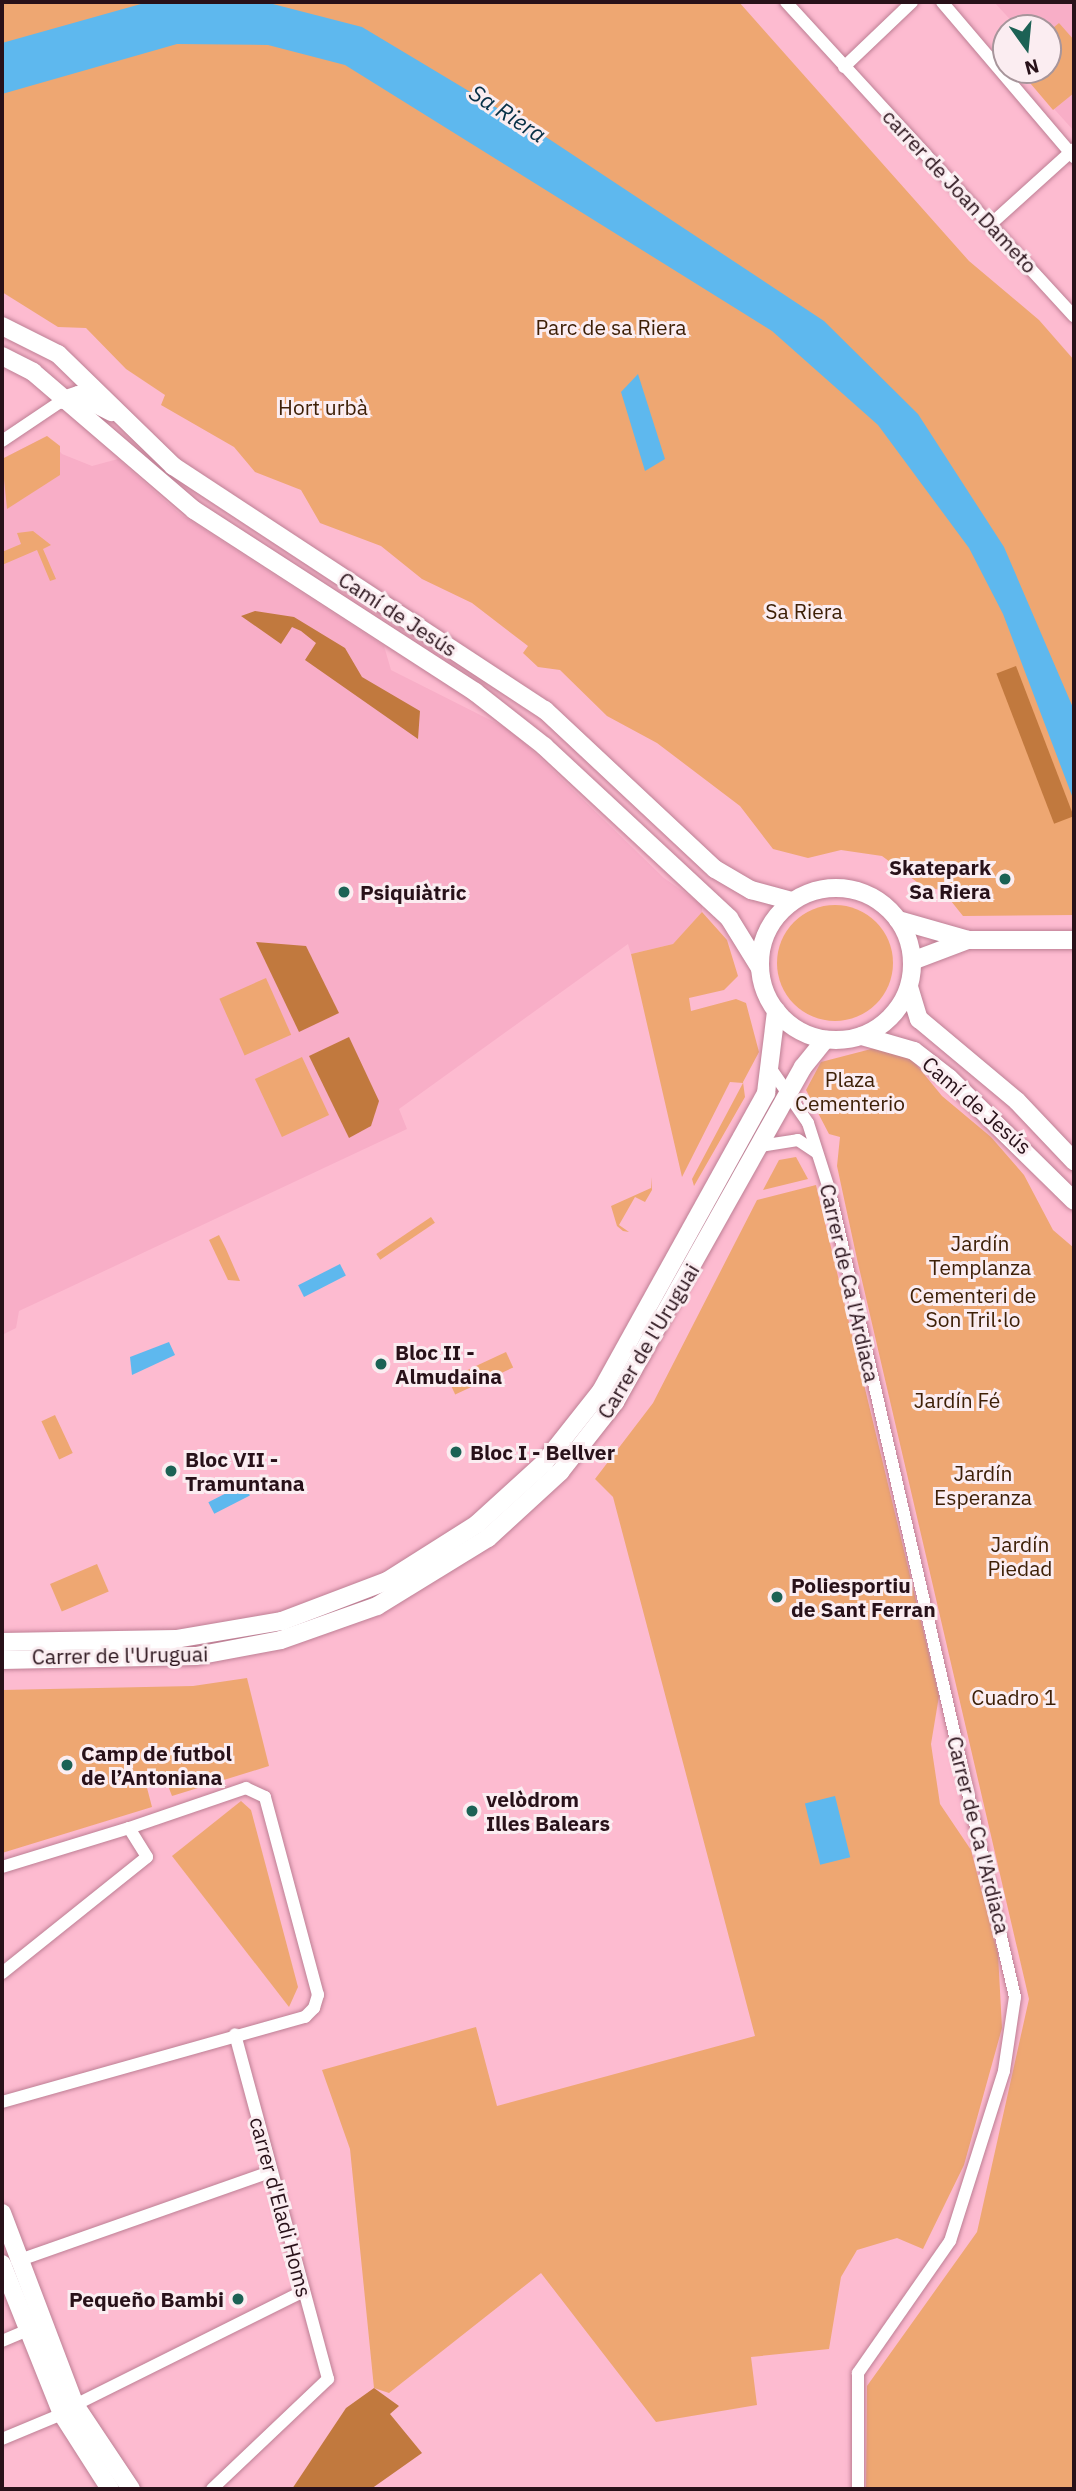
<!DOCTYPE html>
<html>
<head>
<meta charset="utf-8">
<style>
  body { margin:0 }
  #map { position:relative; width:1076px; height:2491px; overflow:hidden; background:#fdbbd0; font-family:"IBM Plex Sans",sans-serif }
  div>[style] { position:absolute }
  .built>* { inset:0; background:#f8aec7 }
  .green>* { inset:0; background:#eea772; transform-origin:0 0 }
  .round { border-radius:50% }
  .forest>* { inset:0; background:#c1793e; transform-origin:0 0 }
  .water>* { inset:0; background:#5eb8ee; transform-origin:0 0 }
  .roads { filter:drop-shadow(0 0 2px #bd7f94) drop-shadow(0 0 2px #bd7f94) }
  .street>* { height:12px; margin:-6px; padding:0 6px; transform-origin:6px; border-radius:6px; background:#fff }
  .secondary>* { height:18px; margin:-9px; padding:0 9px; transform-origin:9px; border-radius:9px; background:#fff }
  .secondary>.ring { margin:-9px; padding:0; box-sizing:content-box; background:none; border:18px solid #fff; border-radius:50% }
  .dots>* { width:19px; height:19px; translate:-50% -50%; box-sizing:border-box; border:4px solid #fbedf1; border-radius:50% }
  span { translate:-50% -50%; white-space:nowrap; text-align:center; line-height:1.15; -webkit-text-stroke:6px #fbedf1; paint-order:stroke }
  .street-label { font-size:21px; color:#281119 }
  .park-label { font-size:21px; color:#3e2007 }
  .poi-label { font-size:21px; color:#281119; font-weight:700 }
  .right { translate:-100% -50%; text-align:right }
  .left { translate:0 -50%; text-align:left }
  .water-label { font-size:23px; color:#073046; font-style:italic }
  .frame { position:absolute; inset:0; border:4px solid #281119; pointer-events:none }
  .north { position:absolute; left:992px; top:14px; width:70px; height:70px; box-sizing:border-box; background:#fbedf1; border:2px solid #a7959b; border-radius:50%; rotate:165deg; font-size:19px; font-weight:700; line-height:28px; text-align:center; color:#281119 }
  .north::after { content:''; display:block; margin:auto; width:24px; height:32px; background:#1c6255; clip-path:polygon(50% 0,100% 100%,50% 72%,0 100%) }
</style>
</head>
<body>
<div id="map">
  <div class="built">
    <i style="clip-path:polygon(994px 2px,1074px 4px,1074px 131px,1019px 70px,1048px 70px,1048px 28px,1018px 28px)"></i>
    <i style="clip-path:polygon(47px 436px,62px 454px,92px 466px,118px 459px,180px 514px,384px 646px,391px 670px,512px 731px,664px 878px,702px 905px,702px 912px,673px 944px,631px 954px,628px 944px,399px 1109px,407px 1129px,19px 1311px,16px 1328px,2px 1335px,2px 459px)"></i>
  </div>
  <div class="green">
    <i style="clip-path:polygon(2px 2px,739px 2px,969px 261px,1039px 320px,1074px 360px,1074px 915px,963px 916px,943px 891px,921px 885px,882px 856px,841px 850px,808px 858px,773px 849px,740px 806px,657px 743px,607px 716px,560px 670px,538px 667px,523px 653px,528px 646px,472px 603px,422px 579px,381px 546px,320px 523px,301px 490px,255px 472px,234px 447px,161px 405px,165px 395px,126px 369px,86px 328px,58px 327px,2px 292px)"></i>
    <i style="clip-path:polygon(1059px 23px,1074px 40px,1074px 93px,1053px 110px,1019px 70px,1048px 70px,1048px 32px)"></i>
    <i style="clip-path:polygon(47px 436px,60px 446px,60px 475px,7px 509px,2px 459px)"></i>
    <i style="clip-path:polygon(33px 531px,51px 545px,43px 549px,56px 579px,50px 581px,37px 550px,2px 565px,2px 552px,21px 544px,17px 533px)"></i>
    <i class="round" style="left:777px;top:905px;width:116px;height:116px"></i>
    <i style="clip-path:polygon(702px 912px,727px 940px,738px 976px,724px 990px,689px 998px,691px 1011px,736px 999px,746px 1003px,759px 1052px,743px 1082px,745px 1097px,694px 1186px,692px 1179px,743px 1083px,730px 1082px,682px 1177px,631px 954px,673px 944px)"></i>
    <i style="left:266px;top:978px;width:62px;height:51px;rotate:66deg"></i>
    <i style="clip-path:polygon(875px 1048px,910px 1057px,942px 1096px,991px 1137px,1024px 1175px,1053px 1230px,1074px 1248px,1074px 2489px,866px 2489px,867px 2386px,977px 2232px,1029px 1999px,857px 1259px,837px 1166px,840px 1137px,829px 1134px,806px 1090px,821px 1062px)"></i>
    <i style="left:302px;top:1057px;width:64px;height:52px;rotate:65deg"></i>
    <i style="clip-path:polygon(796px 1157px,808px 1179px,763px 1190px,779px 1160px)"></i>
    <i style="clip-path:polygon(651px 1177px,652px 1190px,645px 1202px,635px 1197px,619px 1225px,629px 1232px,623px 1231px,617px 1226px,611px 1206px,651px 1188px)"></i>
    <i style="clip-path:polygon(816px 1185px,939px 1696px,931px 1744px,940px 1804px,971px 1850px,998px 1954px,1002px 2028px,964px 2165px,923px 2249px,897px 2238px,857px 2250px,841px 2277px,829px 2349px,751px 2357px,757px 2405px,656px 2422px,541px 2273px,389px 2393px,374px 2388px,350px 2149px,322px 2070px,476px 2027px,497px 2106px,755px 2036px,613px 1497px,595px 1479px,653px 1403px,757px 1200px)"></i>
    <i style="left:431px;top:1217px;width:7px;height:66px;rotate:56deg"></i>
    <i style="clip-path:polygon(219px 1235px,226px 1249px,240px 1281px,228px 1280px,209px 1240px)"></i>
    <i style="left:506px;top:1352px;width:17px;height:64px;rotate:65deg"></i>
    <i style="left:55px;top:1415px;width:42px;height:15px;rotate:65deg"></i>
    <i style="left:97px;top:1564px;width:30px;height:51px;rotate:67deg"></i>
    <i style="clip-path:polygon(247px 1678px,269px 1766px,172px 1796px,165px 1778px,146px 1784px,152px 1807px,2px 1853px,2px 1690px,193px 1686px)"></i>
    <i style="clip-path:polygon(241px 1801px,251px 1810px,298px 1987px,289px 2007px,172px 1856px)"></i>
  </div>
  <div class="forest">
    <i style="clip-path:polygon(255px 611px,294px 617px,345px 648px,362px 677px,420px 711px,418px 739px,305px 660px,316px 643px,301px 631px,292px 627px,281px 644px,241px 616px)"></i>
    <i style="left:1016px;top:666px;width:161px;height:21px;rotate:69deg"></i>
    <i style="clip-path:polygon(256px 942px,306px 946px,339px 1013px,299px 1032px)"></i>
    <i style="clip-path:polygon(349px 1037px,379px 1101px,371px 1126px,349px 1138px,309px 1056px)"></i>
    <i style="clip-path:polygon(374px 2388px,399px 2406px,390px 2414px,422px 2453px,371px 2489px,292px 2489px,346px 2408px)"></i>
  </div>
  <div class="water">
    <i style="clip-path:polygon(148px 2px,265px 2px,362px 27px,549px 139px,824px 321px,918px 414px,1004px 547px,1074px 710px,1074px 801px,1003px 614px,969px 548px,878px 425px,772px 331px,345px 65px,268px 45px,177px 44px,2px 94px,2px 43px)"></i>
    <i style="clip-path:polygon(638px 374px,665px 459px,645px 471px,621px 392px)"></i>
    <i style="left:340px;top:1264px;width:13px;height:47px;rotate:63deg"></i>
    <i style="clip-path:polygon(169px 1342px,175px 1355px,132px 1375px,130px 1357px)"></i>
    <i style="left:244px;top:1484px;width:13px;height:40px;rotate:63deg"></i>
    <i style="left:835px;top:1796px;width:63px;height:31px;rotate:76deg"></i>
  </div>
  <div class="roads">
    <div class="street">
      <i style="left:786px;top:2px;width:426px;rotate:47.5deg"></i>
      <i style="left:942px;top:2px;width:204px;rotate:49.6deg"></i>
      <i style="left:844px;top:67px;width:94px;rotate:-43.7deg"></i>
      <i style="left:992px;top:223px;width:110px;rotate:-42.1deg"></i>
      <i style="left:2px;top:441px;width:73px;rotate:-33.9deg"></i>
      <i style="left:773px;top:1072px;width:62px;rotate:55.5deg"></i>
      <i style="left:808px;top:1123px;width:72px;rotate:72.3deg"></i>
      <i style="left:830px;top:1192px;width:826px;rotate:77.06deg"></i>
      <i style="left:1015px;top:1997px;width:75px;rotate:98.5deg"></i>
      <i style="left:1004px;top:2071px;width:178px;rotate:107.6deg"></i>
      <i style="left:950px;top:2241px;width:161px;rotate:124.9deg"></i>
      <i style="left:858px;top:2373px;width:116px;rotate:90deg"></i>
      <i style="left:760px;top:1146px;width:38px;rotate:-9deg"></i>
      <i style="left:798px;top:1140px;width:23px;rotate:34deg"></i>
      <i style="left:2px;top:1867px;width:133px;rotate:-17.1deg"></i>
      <i style="left:129px;top:1828px;width:34px;rotate:58deg"></i>
      <i style="left:147px;top:1857px;width:186px;rotate:141.3deg"></i>
      <i style="left:2px;top:2102px;width:315px;rotate:-15.7deg"></i>
      <i style="left:305px;top:2017px;width:13px;rotate:-45deg"></i>
      <i style="left:314px;top:2008px;width:14px;rotate:-73deg"></i>
      <i style="left:318px;top:1995px;width:205px;rotate:-105deg"></i>
      <i style="left:265px;top:1797px;width:21px;rotate:-155deg"></i>
      <i style="left:246px;top:1788px;width:124px;rotate:161.1deg"></i>
      <i style="left:17px;top:2261px;width:270px;rotate:-19.4deg"></i>
      <i style="left:2px;top:2341px;width:25px;rotate:-23deg"></i>
      <i style="left:75px;top:2405px;width:256px;rotate:-26.5deg"></i>
      <i style="left:2px;top:2439px;width:65px;rotate:-22.6deg"></i>
      <i style="left:212px;top:2489px;width:160px;rotate:-43.5deg"></i>
      <i style="left:328px;top:2379px;width:357px;rotate:-105.1deg"></i>
    </div>
    <div class="secondary">
      <i style="left:2px;top:326px;width:63px;rotate:26.6deg"></i>
      <i style="left:58px;top:354px;width:161px;rotate:44.2deg"></i>
      <i style="left:173px;top:466px;width:445px;rotate:33.3deg"></i>
      <i style="left:545px;top:710px;width:233px;rotate:43.1deg"></i>
      <i style="left:715px;top:869px;width:42px;rotate:30.3deg"></i>
      <i style="left:751px;top:890px;width:42px;rotate:15deg"></i>
      <i style="left:2px;top:356px;width:35px;rotate:27deg"></i>
      <i style="left:33px;top:372px;width:212px;rotate:40.6deg"></i>
      <i style="left:194px;top:510px;width:335px;rotate:32.9deg"></i>
      <i style="left:475px;top:692px;width:88px;rotate:38deg"></i>
      <i style="left:544px;top:746px;width:253px;rotate:42.9deg"></i>
      <i style="left:729px;top:918px;width:59px;rotate:58.2deg"></i>
      <i style="left:63px;top:400px;width:16px;rotate:-18deg"></i>
      <i style="left:78px;top:395px;width:38px;rotate:27deg"></i>
      <i class="ring" style="left:760px;top:888px;width:134px;height:134px"></i>
      <i style="left:898px;top:920px;width:73px;rotate:15.9deg"></i>
      <i style="left:912px;top:961px;width:60px;rotate:-20.6deg"></i>
      <i style="left:968px;top:940px;width:106px"></i>
      <i style="left:909px;top:987px;width:34px;rotate:73deg"></i>
      <i style="left:919px;top:1019px;width:128px;rotate:39.9deg"></i>
      <i style="left:1017px;top:1101px;width:83px;rotate:46.5deg"></i>
      <i style="left:862px;top:1036px;width:54px;rotate:16.1deg"></i>
      <i style="left:914px;top:1051px;width:44px;rotate:37.6deg"></i>
      <i style="left:949px;top:1078px;width:175px;rotate:44.5deg"></i>
      <i style="left:2px;top:1642px;width:174px;rotate:-1deg"></i>
      <i style="left:176px;top:1639px;width:108px;rotate:-9.6deg"></i>
      <i style="left:282px;top:1621px;width:112px;rotate:-20.9deg"></i>
      <i style="left:387px;top:1581px;width:107px;rotate:-32.3deg"></i>
      <i style="left:477px;top:1524px;width:91px;rotate:-42.3deg"></i>
      <i style="left:544px;top:1463px;width:92px;rotate:-51.6deg"></i>
      <i style="left:601px;top:1391px;width:341px;rotate:-61deg"></i>
      <i style="left:766px;top:1093px;width:83px;rotate:-83deg"></i>
      <i style="left:2px;top:1660px;width:194px;rotate:-1.2deg"></i>
      <i style="left:196px;top:1656px;width:86px;rotate:-10.7deg"></i>
      <i style="left:281px;top:1640px;width:102px;rotate:-19.5deg"></i>
      <i style="left:377px;top:1606px;width:130px;rotate:-31.5deg"></i>
      <i style="left:488px;top:1538px;width:98px;rotate:-42.5deg"></i>
      <i style="left:560px;top:1472px;width:89px;rotate:-51.8deg"></i>
      <i style="left:615px;top:1402px;width:384px;rotate:-60.7deg"></i>
      <i style="left:803px;top:1067px;width:35px;rotate:-51deg"></i>
      <i style="left:2px;top:2213px;width:205px;rotate:69.2deg"></i>
      <i style="left:75px;top:2405px;width:101px;rotate:56.3deg"></i>
      <i style="left:2px;top:2264px;width:162px;rotate:68.2deg"></i>
      <i style="left:62px;top:2414px;width:89px;rotate:57.4deg"></i>
    </div>
  </div>
  <div class="dots">
    <i style="left:1005px;top:879px;background:#1c6255"></i>
    <i style="left:344px;top:892px;background:#1c6255"></i>
    <i style="left:381px;top:1364px;background:#1c6255"></i>
    <i style="left:456px;top:1452px;background:#1c6255"></i>
    <i style="left:171px;top:1471px;background:#1c6255"></i>
    <i style="left:777px;top:1597px;background:#1c6255"></i>
    <i style="left:67px;top:1765px;background:#1c6255"></i>
    <i style="left:472px;top:1811px;background:#1c6255"></i>
    <i style="left:238px;top:2299px;background:#1c6255"></i>
  </div>
  <div class="street-label">
    <span style="left:960px;top:191px;rotate:47deg">carrer de Joan Dameto</span>
    <span style="left:398px;top:614px;rotate:33deg">Camí de Jesús</span>
    <span style="left:977px;top:1105px;rotate:41deg">Camí de Jesús</span>
    <span style="left:850px;top:1283px;rotate:77deg">Carrer de Ca l'Ardiaca</span>
    <span style="left:648px;top:1341px;rotate:-59deg">Carrer de l'Uruguai</span>
    <span style="left:120px;top:1655px;rotate:-1deg">Carrer de l'Uruguai</span>
    <span style="left:979px;top:1835px;rotate:76deg">Carrer de Ca l'Ardiaca</span>
    <span style="left:281px;top:2207px;rotate:75deg">carrer d'Eladi Homs</span>
  </div>
  <div class="park-label">
    <span style="left:611px;top:327px">Parc de sa Riera</span>
    <span style="left:323px;top:407px">Hort urbà</span>
    <span style="left:804px;top:611px">Sa Riera</span>
    <span style="left:850px;top:1091px">Plaza<br>Cementerio</span>
    <span style="left:980px;top:1255px">Jardín<br>Templanza</span>
    <span style="left:973px;top:1307px">Cementeri de<br>Son Tril·lo</span>
    <span style="left:957px;top:1400px">Jardín Fé</span>
    <span style="left:983px;top:1485px">Jardín<br>Esperanza</span>
    <span style="left:1020px;top:1556px">Jardín<br>Piedad</span>
    <span style="left:1014px;top:1697px">Cuadro 1</span>
  </div>
  <div class="poi-label">
    <span class="right" style="left:991px;top:879px">Skatepark<br>Sa Riera</span>
    <span class="left" style="left:360px;top:892px">Psiquiàtric</span>
    <span class="left" style="left:395px;top:1364px">Bloc II -<br>Almudaina</span>
    <span class="left" style="left:470px;top:1452px">Bloc I - Bellver</span>
    <span class="left" style="left:185px;top:1471px">Bloc VII -<br>Tramuntana</span>
    <span class="left" style="left:791px;top:1597px">Poliesportiu<br>de Sant Ferran</span>
    <span class="left" style="left:81px;top:1765px">Camp de futbol<br>de l’Antoniana</span>
    <span class="left" style="left:486px;top:1811px">velòdrom<br>Illes Balears</span>
    <span class="right" style="left:224px;top:2299px">Pequeño Bambi</span>
  </div>
  <div class="water-label">
    <span style="left:508px;top:113px;rotate:33deg">Sa Riera</span>
  </div>
  <div class="frame"></div>
  <div class="north">N</div>
</div>
</body>
</html>
